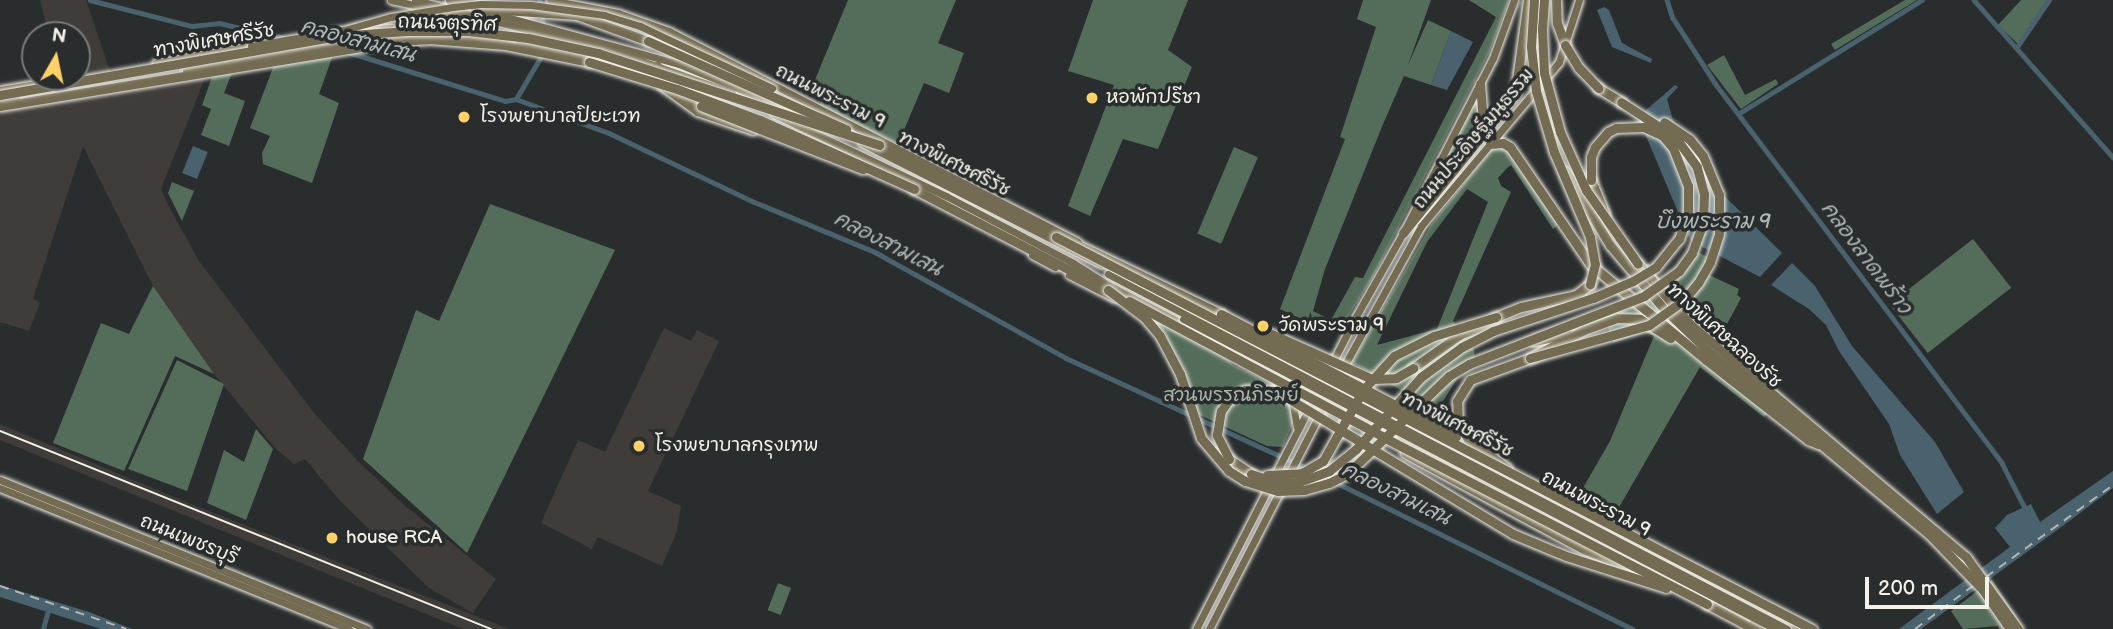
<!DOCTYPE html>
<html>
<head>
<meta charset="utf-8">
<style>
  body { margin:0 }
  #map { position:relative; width:2113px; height:629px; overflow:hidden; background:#2a2d2e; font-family:"Balsamiq Sans","Playpen Sans Thai",sans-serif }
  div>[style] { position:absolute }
  .built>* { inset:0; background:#3f3c3a }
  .green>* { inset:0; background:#546c5a; transform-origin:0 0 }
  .water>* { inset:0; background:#49626d; transform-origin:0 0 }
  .canal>* { height:4.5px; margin:-2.25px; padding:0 2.25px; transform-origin:2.25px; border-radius:2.25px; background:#49626d }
  .ferry>* { height:2px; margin-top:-1px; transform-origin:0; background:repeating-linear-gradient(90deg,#b0b8b7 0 9px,transparent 0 16px) }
  .roads { filter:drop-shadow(0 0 2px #f4f1e8) drop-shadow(0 0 2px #f4f1e8) }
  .major>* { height:7px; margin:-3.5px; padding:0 3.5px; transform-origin:3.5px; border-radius:3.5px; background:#736b52 }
  .highway>* { height:9px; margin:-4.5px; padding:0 4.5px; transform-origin:4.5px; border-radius:4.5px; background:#736b52 }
  .rail>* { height:2px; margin:-1px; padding:0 1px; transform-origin:1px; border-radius:1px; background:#f4f1e8 }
  .bridges { filter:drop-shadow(0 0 2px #f4f1e8) drop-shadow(0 0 2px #f4f1e8) }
  .major-bridge>* { height:7px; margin:-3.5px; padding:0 3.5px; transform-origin:3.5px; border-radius:3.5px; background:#736b52 }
  .highway-bridge>* { height:9px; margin:-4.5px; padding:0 4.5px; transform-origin:4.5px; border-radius:4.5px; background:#736b52 }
  .dots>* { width:19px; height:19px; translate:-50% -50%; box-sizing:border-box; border:4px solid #2a2d2e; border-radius:50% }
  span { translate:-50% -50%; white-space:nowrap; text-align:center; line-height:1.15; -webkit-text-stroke:7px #2a2d2e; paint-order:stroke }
  .street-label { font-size:19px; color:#f4f1e8 }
  .poi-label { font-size:19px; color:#f4f1e8 }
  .left { translate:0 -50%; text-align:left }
  .park-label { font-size:19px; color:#acb5a8 }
  .water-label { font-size:21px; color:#b0b8b7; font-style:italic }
  .north { position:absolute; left:21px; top:21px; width:70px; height:70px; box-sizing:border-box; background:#2a2d2e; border:2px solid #7b7b78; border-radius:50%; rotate:9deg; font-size:19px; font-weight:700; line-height:28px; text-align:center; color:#f4f1e8 }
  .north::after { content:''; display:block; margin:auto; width:24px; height:32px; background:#ffd166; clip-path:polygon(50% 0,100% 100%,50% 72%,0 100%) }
  .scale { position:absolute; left:1865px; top:577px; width:124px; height:32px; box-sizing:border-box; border:4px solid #f4f1e8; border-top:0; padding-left:9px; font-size:21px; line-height:24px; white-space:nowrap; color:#f4f1e8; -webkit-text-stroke:5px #2a2d2e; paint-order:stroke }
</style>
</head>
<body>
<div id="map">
  <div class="built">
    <i style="clip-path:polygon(40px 0,86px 0,117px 92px,205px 78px,161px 189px,169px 207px,199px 261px,314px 413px,358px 461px,404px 505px,496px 579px,473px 613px,429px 588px,341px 502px,305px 459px,294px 464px,277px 450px,214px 374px,153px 286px,83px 146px,33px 299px,40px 303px,29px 331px,0 322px,0 106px,68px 99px,60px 77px,77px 77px,77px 35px,49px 35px)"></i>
    <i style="clip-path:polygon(664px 328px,691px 341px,697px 330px,719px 341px,648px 491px,681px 506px,677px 531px,662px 566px,598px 537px,592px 549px,541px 523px,578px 440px,605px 452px)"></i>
    <i style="clip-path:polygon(0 424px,186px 502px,509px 629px,463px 629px,0 440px)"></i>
  </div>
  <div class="green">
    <i style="clip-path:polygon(848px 0,956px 0,938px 43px,964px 53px,949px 93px,924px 83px,898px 144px,819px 106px,825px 93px,812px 87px)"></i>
    <i style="clip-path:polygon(1093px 0,1188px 0,1168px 50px,1192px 67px,1158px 149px,1123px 139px,1090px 216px,1068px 206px,1114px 85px,1068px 71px)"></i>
    <i style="clip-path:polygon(1363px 0,1431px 0,1408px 65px,1428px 20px,1451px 31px,1431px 85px,1404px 76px,1381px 129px,1325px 269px,1313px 311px,1331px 320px,1355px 277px,1363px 278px,1496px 17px,1469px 0,1509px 0,1489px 53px,1374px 275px,1339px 332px,1328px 332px,1280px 309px,1345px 139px,1340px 137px,1376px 27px,1357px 19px)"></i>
    <i style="clip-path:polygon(1905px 0,1917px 0,1835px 50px,1831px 44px)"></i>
    <i style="clip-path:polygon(2021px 0,2047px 0,2018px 44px,1998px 25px)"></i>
    <i style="clip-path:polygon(333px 55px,319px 94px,339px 103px,312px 183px,263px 164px,262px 153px,270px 136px,250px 128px,274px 65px)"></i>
    <i style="clip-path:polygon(1724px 55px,1745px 95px,1776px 79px,1778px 84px,1741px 109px,1707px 65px)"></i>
    <i style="clip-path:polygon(232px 73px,224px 93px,245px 101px,229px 146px,201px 135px,211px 109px,202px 105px,212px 77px)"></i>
    <i style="clip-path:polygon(1476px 96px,1482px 112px,1479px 125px,1440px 172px,1425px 197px)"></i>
    <i style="clip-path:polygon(evenodd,1499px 145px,1510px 150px,1558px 225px,1553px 229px,1511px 165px,1506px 169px,1498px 178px,1501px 186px,1511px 192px,1453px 321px,1474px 350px,1475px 363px,1460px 374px,1437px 411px,1352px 362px,1431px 225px,1493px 147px,1499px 145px,1467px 189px,1488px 202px,1437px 329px,1377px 345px,1427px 242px,1467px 189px)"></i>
    <i style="left:1234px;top:147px;width:26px;height:94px;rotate:23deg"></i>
    <i style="clip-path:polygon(172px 182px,194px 191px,182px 221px,168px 193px)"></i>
    <i style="clip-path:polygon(490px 204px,615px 250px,467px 553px,363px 459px,416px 310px,439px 321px)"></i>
    <i style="left:1973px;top:239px;width:62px;height:106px;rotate:52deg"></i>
    <i style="clip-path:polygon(1696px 251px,1715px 261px,1707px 274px,1739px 289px,1737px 295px,1741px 298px,1726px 326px,1728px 331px,1723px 340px,1736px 356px,1785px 397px,1764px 417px,1700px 367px,1614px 516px,1579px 495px,1610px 441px,1654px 336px,1646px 332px,1613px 343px,1604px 315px,1641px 300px,1629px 279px,1648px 263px,1664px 285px)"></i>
    <i style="clip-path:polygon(153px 286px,214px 374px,175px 356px,124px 471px,53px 443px,101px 323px,129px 334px)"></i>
    <i style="clip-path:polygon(1147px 314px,1219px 351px,1233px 365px,1275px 385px,1291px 404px,1294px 421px,1283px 447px,1267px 446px,1195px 413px)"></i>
    <i style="clip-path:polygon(177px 360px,224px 384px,187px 491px,128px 469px)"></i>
    <i style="clip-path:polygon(256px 429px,273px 449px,246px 520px,207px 503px,224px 450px,244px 462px)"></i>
    <i style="clip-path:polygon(1992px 580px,2015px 614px,2023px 629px,2000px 629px,1998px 626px,1963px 629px,1951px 611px)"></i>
    <i style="left:778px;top:583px;width:14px;height:29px;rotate:21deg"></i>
  </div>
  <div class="water">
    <i style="clip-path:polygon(1604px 7px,1609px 10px,1622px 43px,1652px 59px,1651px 63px,1612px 47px,1597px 10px)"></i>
    <i style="clip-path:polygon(1451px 31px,1473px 42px,1447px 90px,1431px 85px)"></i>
    <i style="clip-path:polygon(1675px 85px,1678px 87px,1667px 99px,1683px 155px,1782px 253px,1760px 277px,1691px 241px,1678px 212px,1638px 117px)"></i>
    <i style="left:193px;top:146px;width:16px;height:29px;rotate:22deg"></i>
    <i style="clip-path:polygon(1792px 263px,1815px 286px,1852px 346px,1935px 442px,1964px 492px,1937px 514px,1900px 455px,1889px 424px,1839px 351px,1826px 325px,1809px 309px,1771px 285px)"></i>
    <i style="clip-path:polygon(2113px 471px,2113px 488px,2064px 525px,1921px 629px,1899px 629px,2010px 547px,1995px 528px,2007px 515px,2031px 504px,2040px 522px)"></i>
    <i style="clip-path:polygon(0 585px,89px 612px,132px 629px,101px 629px,0 597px)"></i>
  </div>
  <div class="canal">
    <i style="left:90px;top:0;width:105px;rotate:14.3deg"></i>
    <i style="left:192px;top:26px;width:27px;rotate:-6deg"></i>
    <i style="left:219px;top:23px;width:67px;rotate:13deg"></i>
    <i style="left:540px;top:0;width:27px;rotate:82deg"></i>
    <i style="left:1667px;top:0;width:19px;rotate:72deg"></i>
    <i style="left:1673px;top:18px;width:77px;rotate:57.1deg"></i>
    <i style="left:1715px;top:83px;width:476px;rotate:52.9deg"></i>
    <i style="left:2002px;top:463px;width:53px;rotate:62.9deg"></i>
    <i style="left:1974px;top:0;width:210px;rotate:48.5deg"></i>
    <i style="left:2017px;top:47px;width:57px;rotate:-55.8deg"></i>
    <i style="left:348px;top:52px;width:164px;rotate:17.3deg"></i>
    <i style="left:505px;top:101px;width:11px;rotate:-10deg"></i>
    <i style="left:516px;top:99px;width:99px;rotate:20.1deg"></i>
    <i style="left:609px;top:133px;width:158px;rotate:25.4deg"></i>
    <i style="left:752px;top:201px;width:133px;rotate:22.5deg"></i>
    <i style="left:875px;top:252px;width:218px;rotate:29deg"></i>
    <i style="left:1066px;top:358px;width:266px;rotate:24.6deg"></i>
    <i style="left:516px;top:99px;width:53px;rotate:-59.6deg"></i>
    <i style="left:1738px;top:114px;width:216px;rotate:-31.8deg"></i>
    <i style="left:1323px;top:476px;width:345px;rotate:26.3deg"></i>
    <i style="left:43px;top:629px;width:23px;rotate:-75deg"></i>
  </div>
  <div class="ferry">
    <i style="left:1986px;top:577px;width:157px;rotate:-35.9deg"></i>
    <i style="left:0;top:586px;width:133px;rotate:18.8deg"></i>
    <i style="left:1915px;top:629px;width:72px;rotate:-36.6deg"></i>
  </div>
  <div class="roads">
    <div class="major">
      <i style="left:391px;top:0;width:80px;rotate:12.3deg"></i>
      <i style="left:415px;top:0;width:223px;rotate:14.8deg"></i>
      <i style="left:631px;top:57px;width:107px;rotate:19.6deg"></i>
      <i style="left:550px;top:0;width:69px;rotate:10.8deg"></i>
      <i style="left:618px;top:13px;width:54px;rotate:19.4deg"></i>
      <i style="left:669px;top:31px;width:460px;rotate:27.3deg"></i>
      <i style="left:473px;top:8px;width:213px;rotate:15.2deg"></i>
      <i style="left:679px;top:64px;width:148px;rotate:22.6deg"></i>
      <i style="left:425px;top:27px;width:7px"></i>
      <i style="left:432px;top:27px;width:9px;rotate:-63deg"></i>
      <i style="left:436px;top:19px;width:13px;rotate:-132deg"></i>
      <i style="left:352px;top:30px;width:40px;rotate:-2.9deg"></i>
      <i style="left:439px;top:36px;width:65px;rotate:4.4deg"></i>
      <i style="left:519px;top:44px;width:62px;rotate:10.2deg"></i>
      <i style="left:580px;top:55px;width:69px;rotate:16.9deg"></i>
      <i style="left:156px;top:63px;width:97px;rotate:-10.1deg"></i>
      <i style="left:186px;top:71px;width:107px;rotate:-10.3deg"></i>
      <i style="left:291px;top:52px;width:105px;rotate:-8.2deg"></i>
      <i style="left:661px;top:86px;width:44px;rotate:35.8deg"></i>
      <i style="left:697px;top:112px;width:59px;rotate:18.7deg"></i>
      <i style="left:0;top:90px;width:49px;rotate:-9.5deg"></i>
      <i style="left:0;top:101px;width:16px;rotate:-7deg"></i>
      <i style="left:774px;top:114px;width:191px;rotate:25.5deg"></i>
      <i style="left:946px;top:196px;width:144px;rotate:27.8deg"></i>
      <i style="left:1073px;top:263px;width:36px;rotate:32deg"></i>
      <i style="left:1103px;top:282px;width:413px;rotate:27.6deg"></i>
      <i style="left:862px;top:143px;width:268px;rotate:26.9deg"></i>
      <i style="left:1032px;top:255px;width:26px;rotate:28deg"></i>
      <i style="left:1069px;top:275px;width:51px;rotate:27.1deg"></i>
      <i style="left:1337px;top:379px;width:175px;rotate:-61.2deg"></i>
      <i style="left:1421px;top:226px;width:214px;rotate:-49.9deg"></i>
      <i style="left:1559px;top:62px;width:65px;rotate:-72.1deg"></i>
      <i style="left:1277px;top:383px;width:22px;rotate:47deg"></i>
      <i style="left:1292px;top:399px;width:28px;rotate:80deg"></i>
      <i style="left:1288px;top:476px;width:83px;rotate:-62.8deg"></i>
      <i style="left:0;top:480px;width:396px;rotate:22.1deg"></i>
      <i style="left:0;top:488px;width:376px;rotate:22deg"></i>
      <i style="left:1611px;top:530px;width:212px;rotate:27.8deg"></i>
      <i style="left:1753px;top:621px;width:14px;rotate:36deg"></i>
      <i style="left:1196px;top:629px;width:347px;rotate:-62.9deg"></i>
      <i style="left:1354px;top:320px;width:100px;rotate:-60.6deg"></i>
      <i style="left:1403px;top:233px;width:197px;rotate:-62.8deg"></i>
      <i style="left:1493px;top:58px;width:62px;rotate:-70.1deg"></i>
      <i style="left:1209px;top:629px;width:157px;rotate:-62.8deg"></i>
    </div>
    <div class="highway">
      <i style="left:450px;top:0;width:54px;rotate:10.7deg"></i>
      <i style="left:503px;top:10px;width:74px;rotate:3.9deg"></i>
      <i style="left:577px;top:15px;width:76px;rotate:20.1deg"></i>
      <i style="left:1556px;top:0;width:23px;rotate:88deg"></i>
      <i style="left:1557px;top:23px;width:23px;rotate:70deg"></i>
      <i style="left:657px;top:66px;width:42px;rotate:46deg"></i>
      <i style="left:686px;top:96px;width:18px;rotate:34deg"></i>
      <i style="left:644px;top:72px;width:30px;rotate:20deg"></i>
      <i style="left:1480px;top:84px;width:50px;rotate:85.4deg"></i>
      <i style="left:1598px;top:88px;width:27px;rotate:31deg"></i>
      <i style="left:0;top:106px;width:401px;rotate:-9.3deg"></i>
      <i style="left:396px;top:41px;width:33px;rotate:-3deg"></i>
      <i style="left:429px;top:39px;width:76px;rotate:4.5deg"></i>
      <i style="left:505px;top:45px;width:86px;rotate:11.4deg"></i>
      <i style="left:1490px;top:144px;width:13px;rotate:-4deg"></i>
      <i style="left:1503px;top:143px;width:8px;rotate:30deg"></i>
      <i style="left:1510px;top:147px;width:142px;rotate:55.6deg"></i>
      <i style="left:1590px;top:264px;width:151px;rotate:39.6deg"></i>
      <i style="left:1706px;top:360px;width:130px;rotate:38.1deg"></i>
      <i style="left:1808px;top:440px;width:11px;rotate:22deg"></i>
      <i style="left:879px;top:145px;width:205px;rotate:27.3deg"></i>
      <i style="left:1565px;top:171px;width:87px;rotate:58.7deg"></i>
      <i style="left:1610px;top:245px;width:84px;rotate:49.8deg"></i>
      <i style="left:1664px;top:309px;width:58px;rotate:43.6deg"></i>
      <i style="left:1706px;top:349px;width:290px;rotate:39.7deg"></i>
      <i style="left:1929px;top:534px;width:78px;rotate:46deg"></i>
      <i style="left:1983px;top:590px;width:47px;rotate:55.3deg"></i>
      <i style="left:1591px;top:180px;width:37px;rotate:68deg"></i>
      <i style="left:914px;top:189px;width:219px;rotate:27.5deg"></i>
      <i style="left:1403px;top:233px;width:179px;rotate:-51.1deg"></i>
      <i style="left:1515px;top:94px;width:95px;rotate:-82.1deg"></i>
      <i style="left:1074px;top:243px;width:163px;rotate:25.8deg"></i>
      <i style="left:1638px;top:264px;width:79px;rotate:49.1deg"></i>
      <i style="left:1690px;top:324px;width:361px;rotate:40.2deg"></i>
      <i style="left:1966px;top:557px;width:89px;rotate:54.2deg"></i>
      <i style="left:1534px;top:341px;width:35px;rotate:-12deg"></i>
      <i style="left:1413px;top:368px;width:59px;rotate:-35.3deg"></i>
      <i style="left:1461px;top:334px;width:31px;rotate:-19deg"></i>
      <i style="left:1490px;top:324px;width:9px;rotate:-49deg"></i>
      <i style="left:1496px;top:317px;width:27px;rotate:-22deg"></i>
      <i style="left:1521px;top:307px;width:56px;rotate:-12.3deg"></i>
      <i style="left:1576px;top:295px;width:18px;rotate:-38deg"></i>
      <i style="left:1405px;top:453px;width:202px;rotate:28.3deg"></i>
      <i style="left:1583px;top:549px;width:57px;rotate:21.6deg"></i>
      <i style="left:1229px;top:459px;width:27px;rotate:34deg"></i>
      <i style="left:1507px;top:468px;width:49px;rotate:-143.4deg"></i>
      <i style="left:1468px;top:439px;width:18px;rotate:-124deg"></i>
      <i style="left:1458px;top:424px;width:23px;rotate:-92deg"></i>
      <i style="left:1457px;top:401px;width:25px;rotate:-58deg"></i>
      <i style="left:1470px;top:380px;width:64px;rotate:-20.1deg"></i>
      <i style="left:1530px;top:358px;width:61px;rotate:-27.4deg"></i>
      <i style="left:1584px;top:330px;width:35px;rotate:-20deg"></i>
      <i style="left:1617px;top:318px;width:23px;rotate:2deg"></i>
      <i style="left:1640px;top:319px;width:36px;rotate:32deg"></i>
      <i style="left:1707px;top:604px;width:53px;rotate:28deg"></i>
    </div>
  </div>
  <div class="rail">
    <i style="left:0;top:431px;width:529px;rotate:21.96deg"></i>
  </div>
  <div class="bridges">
    <div class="major-bridge">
      <i style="left:251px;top:46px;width:94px;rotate:-9.8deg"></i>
      <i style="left:344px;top:30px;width:49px;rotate:-15.5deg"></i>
      <i style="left:391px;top:17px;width:63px;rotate:-9.2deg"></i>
      <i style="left:453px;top:7px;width:28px;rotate:-6deg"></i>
      <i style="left:481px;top:4px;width:50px;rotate:1.1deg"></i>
      <i style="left:531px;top:5px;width:74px;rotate:7.8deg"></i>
      <i style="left:604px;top:15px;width:38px;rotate:17deg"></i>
      <i style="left:640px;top:26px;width:146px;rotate:25.2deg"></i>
      <i style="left:1108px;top:274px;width:766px;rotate:27.6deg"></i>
      <i style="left:1183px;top:319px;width:668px;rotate:27.64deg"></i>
    </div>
    <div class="highway-bridge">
      <i style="left:1534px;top:0;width:47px;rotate:93.7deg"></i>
      <i style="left:1531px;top:47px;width:44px;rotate:83.5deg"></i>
      <i style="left:1536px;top:91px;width:64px;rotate:73.6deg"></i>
      <i style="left:1554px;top:152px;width:92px;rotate:67deg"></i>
      <i style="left:1590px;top:237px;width:27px;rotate:80deg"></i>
      <i style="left:1595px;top:264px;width:21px;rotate:104deg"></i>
      <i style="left:1544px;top:0;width:30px;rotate:94deg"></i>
      <i style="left:1542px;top:30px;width:43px;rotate:87.3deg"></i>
      <i style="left:1544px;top:73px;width:61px;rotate:74.8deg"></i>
      <i style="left:1560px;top:132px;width:64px;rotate:65.9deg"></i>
      <i style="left:1586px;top:190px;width:90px;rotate:54.9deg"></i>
      <i style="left:648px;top:41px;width:217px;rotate:24deg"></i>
      <i style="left:1565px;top:45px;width:27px;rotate:59deg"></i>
      <i style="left:1579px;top:68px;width:28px;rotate:46deg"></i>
      <i style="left:589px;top:62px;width:92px;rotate:17.1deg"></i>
      <i style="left:677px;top:89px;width:89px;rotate:20.5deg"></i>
      <i style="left:760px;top:120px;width:169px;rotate:24.1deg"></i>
      <i style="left:0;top:95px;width:343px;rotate:-9.9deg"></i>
      <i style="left:338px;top:36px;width:69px;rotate:-4.1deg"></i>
      <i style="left:407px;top:31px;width:61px"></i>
      <i style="left:468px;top:31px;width:60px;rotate:6.7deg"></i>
      <i style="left:528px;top:38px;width:72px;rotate:12.1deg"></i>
      <i style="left:598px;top:53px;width:296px;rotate:18.1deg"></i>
      <i style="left:701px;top:106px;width:174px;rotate:21.3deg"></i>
      <i style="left:1056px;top:237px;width:852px;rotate:27.41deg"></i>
      <i style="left:1108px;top:290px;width:46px;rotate:37.1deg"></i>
      <i style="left:1145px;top:318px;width:23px;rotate:50deg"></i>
      <i style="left:1160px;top:336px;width:43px;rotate:62.2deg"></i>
      <i style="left:1180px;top:374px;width:67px;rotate:71.8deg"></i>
      <i style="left:1201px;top:438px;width:43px;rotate:49.7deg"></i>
      <i style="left:1229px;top:471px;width:19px;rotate:32deg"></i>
      <i style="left:1245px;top:481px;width:34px;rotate:17deg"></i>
      <i style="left:1278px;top:491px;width:26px;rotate:-2deg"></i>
      <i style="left:1304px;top:490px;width:26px;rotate:-16deg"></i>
      <i style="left:1329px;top:483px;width:20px;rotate:-27deg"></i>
      <i style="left:1347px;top:474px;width:141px;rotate:-43.9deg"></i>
      <i style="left:1449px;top:376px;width:23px;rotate:-31deg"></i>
      <i style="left:1469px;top:364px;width:188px;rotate:-21.2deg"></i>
      <i style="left:1644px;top:296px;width:43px;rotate:-35.5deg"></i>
      <i style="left:1679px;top:271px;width:22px;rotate:-54deg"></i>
      <i style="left:1692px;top:253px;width:32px;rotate:-70deg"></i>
      <i style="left:1703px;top:223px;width:29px;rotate:-88deg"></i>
      <i style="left:1704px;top:194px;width:28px;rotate:-105deg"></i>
      <i style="left:1697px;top:167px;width:37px;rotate:-126deg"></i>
      <i style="left:1675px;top:137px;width:64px;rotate:-147.1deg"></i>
      <i style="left:1129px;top:301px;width:293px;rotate:28.1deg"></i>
      <i style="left:1387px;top:439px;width:360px;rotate:27.3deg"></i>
      <i style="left:1221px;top:314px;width:265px;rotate:27.6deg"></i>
      <i style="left:1265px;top:331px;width:117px;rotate:24.2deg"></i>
      <i style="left:1372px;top:379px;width:24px;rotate:-2deg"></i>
      <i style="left:1396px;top:378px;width:20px;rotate:-30deg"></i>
      <i style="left:1530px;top:358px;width:123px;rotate:-15.5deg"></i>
      <i style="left:1649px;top:325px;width:43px;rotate:-35.5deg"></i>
      <i style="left:1684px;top:300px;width:22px;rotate:-51deg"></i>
      <i style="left:1698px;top:283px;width:24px;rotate:-60deg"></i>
      <i style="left:1710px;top:262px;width:29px;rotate:-72deg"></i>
      <i style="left:1719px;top:234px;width:39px;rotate:-90deg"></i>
      <i style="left:1719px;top:195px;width:42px;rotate:-112.3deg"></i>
      <i style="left:1703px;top:156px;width:22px;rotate:-129deg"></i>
      <i style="left:1689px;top:139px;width:30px;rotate:-146deg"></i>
      <i style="left:1229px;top:459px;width:27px;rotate:-117deg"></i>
      <i style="left:1217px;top:435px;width:24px;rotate:-81deg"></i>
      <i style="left:1221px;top:411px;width:12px;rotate:-55deg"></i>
      <i style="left:1228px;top:401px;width:20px;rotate:-33deg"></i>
      <i style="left:1245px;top:390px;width:31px;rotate:2deg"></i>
      <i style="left:1276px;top:391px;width:277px;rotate:31.1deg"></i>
      <i style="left:1513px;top:534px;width:57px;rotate:22.5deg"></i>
      <i style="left:1566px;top:556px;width:105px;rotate:17.7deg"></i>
      <i style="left:1251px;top:474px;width:29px;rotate:18deg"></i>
      <i style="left:1279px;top:483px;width:20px;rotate:-3deg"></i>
      <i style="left:1299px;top:482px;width:32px;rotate:-20deg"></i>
      <i style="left:1329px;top:471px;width:35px;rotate:-39deg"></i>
      <i style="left:1356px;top:449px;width:97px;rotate:-47.9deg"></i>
      <i style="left:1421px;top:377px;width:51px;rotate:-36.2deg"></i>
      <i style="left:1462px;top:347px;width:35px;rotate:-27deg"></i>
      <i style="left:1493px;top:331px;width:105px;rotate:-18.3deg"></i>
      <i style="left:1593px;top:298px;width:43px;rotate:-23deg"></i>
      <i style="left:1633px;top:281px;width:27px;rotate:-31deg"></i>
      <i style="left:1656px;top:267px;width:36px;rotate:-51deg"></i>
      <i style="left:1679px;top:239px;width:27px;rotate:-70deg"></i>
      <i style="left:1688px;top:214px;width:28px;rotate:-90deg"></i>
      <i style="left:1688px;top:186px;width:41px;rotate:-111.5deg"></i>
      <i style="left:1673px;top:148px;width:16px;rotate:-130deg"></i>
      <i style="left:1663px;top:136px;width:21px;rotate:-155deg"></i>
      <i style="left:1644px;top:127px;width:28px;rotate:178deg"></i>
      <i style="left:1616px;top:128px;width:9px;rotate:153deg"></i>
      <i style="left:1608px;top:132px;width:20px;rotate:131deg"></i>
      <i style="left:1595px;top:147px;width:11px;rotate:112deg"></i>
      <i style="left:1591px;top:157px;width:23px;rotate:90deg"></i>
      <i style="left:1267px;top:475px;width:35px;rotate:-3deg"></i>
      <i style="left:1302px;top:473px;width:24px;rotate:-30deg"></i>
      <i style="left:1323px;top:461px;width:81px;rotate:-60.6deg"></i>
      <i style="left:1363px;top:390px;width:46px;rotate:-47.6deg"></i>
      <i style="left:1394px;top:356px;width:45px;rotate:-26.6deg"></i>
      <i style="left:1434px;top:336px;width:65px;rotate:-17deg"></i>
    </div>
  </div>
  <div class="dots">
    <i style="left:1092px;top:98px;background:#ffd166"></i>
    <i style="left:464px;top:117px;background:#ffd166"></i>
    <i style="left:1263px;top:326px;background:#ffd166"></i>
    <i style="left:639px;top:446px;background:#ffd166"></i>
    <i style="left:332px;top:538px;background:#ffd166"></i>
  </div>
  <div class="street-label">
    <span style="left:447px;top:24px;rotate:2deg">ถนนจตุรทิศ</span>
    <span style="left:214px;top:41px;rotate:-10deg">ทางพิเศษศรีรัช</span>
    <span style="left:830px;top:97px;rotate:27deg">ถนนพระราม 9</span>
    <span style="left:1474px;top:139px;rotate:-50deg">ถนนประดิษฐ์มนูธรรม</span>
    <span style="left:954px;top:164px;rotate:27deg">ทางพิเศษศรีรัช</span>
    <span style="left:1724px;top:336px;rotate:42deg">ทางพิเศษฉลองรัช</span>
    <span style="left:1457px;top:425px;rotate:27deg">ทางพิเศษศรีรัช</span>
    <span style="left:1596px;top:504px;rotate:28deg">ถนนพระราม 9</span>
    <span style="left:189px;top:540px;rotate:22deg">ถนนเพชรบุรี</span>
  </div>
  <div class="poi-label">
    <span class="left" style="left:1106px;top:98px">หอพักปรีชา</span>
    <span class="left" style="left:480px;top:117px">โรงพยาบาลปิยะเวท</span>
    <span class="left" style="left:1279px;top:326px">วัดพระราม 9</span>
    <span class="left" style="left:655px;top:446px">โรงพยาบาลกรุงเทพ</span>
    <span class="left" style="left:346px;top:538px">house RCA</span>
  </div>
  <div class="park-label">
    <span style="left:1231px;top:396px">สวนพรรณภิรมย์</span>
  </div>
  <div class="water-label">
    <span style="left:358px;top:41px;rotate:15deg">คลองสามเสน</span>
    <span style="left:1713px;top:222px">บึงพระราม 9</span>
    <span style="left:888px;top:244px;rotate:27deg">คลองสามเสน</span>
    <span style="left:1866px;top:258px;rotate:53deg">คลองลาดพร้าว</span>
    <span style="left:1396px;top:494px;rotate:26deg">คลองสามเสน</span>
  </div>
  <div class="north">N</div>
  <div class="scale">200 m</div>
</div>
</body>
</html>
